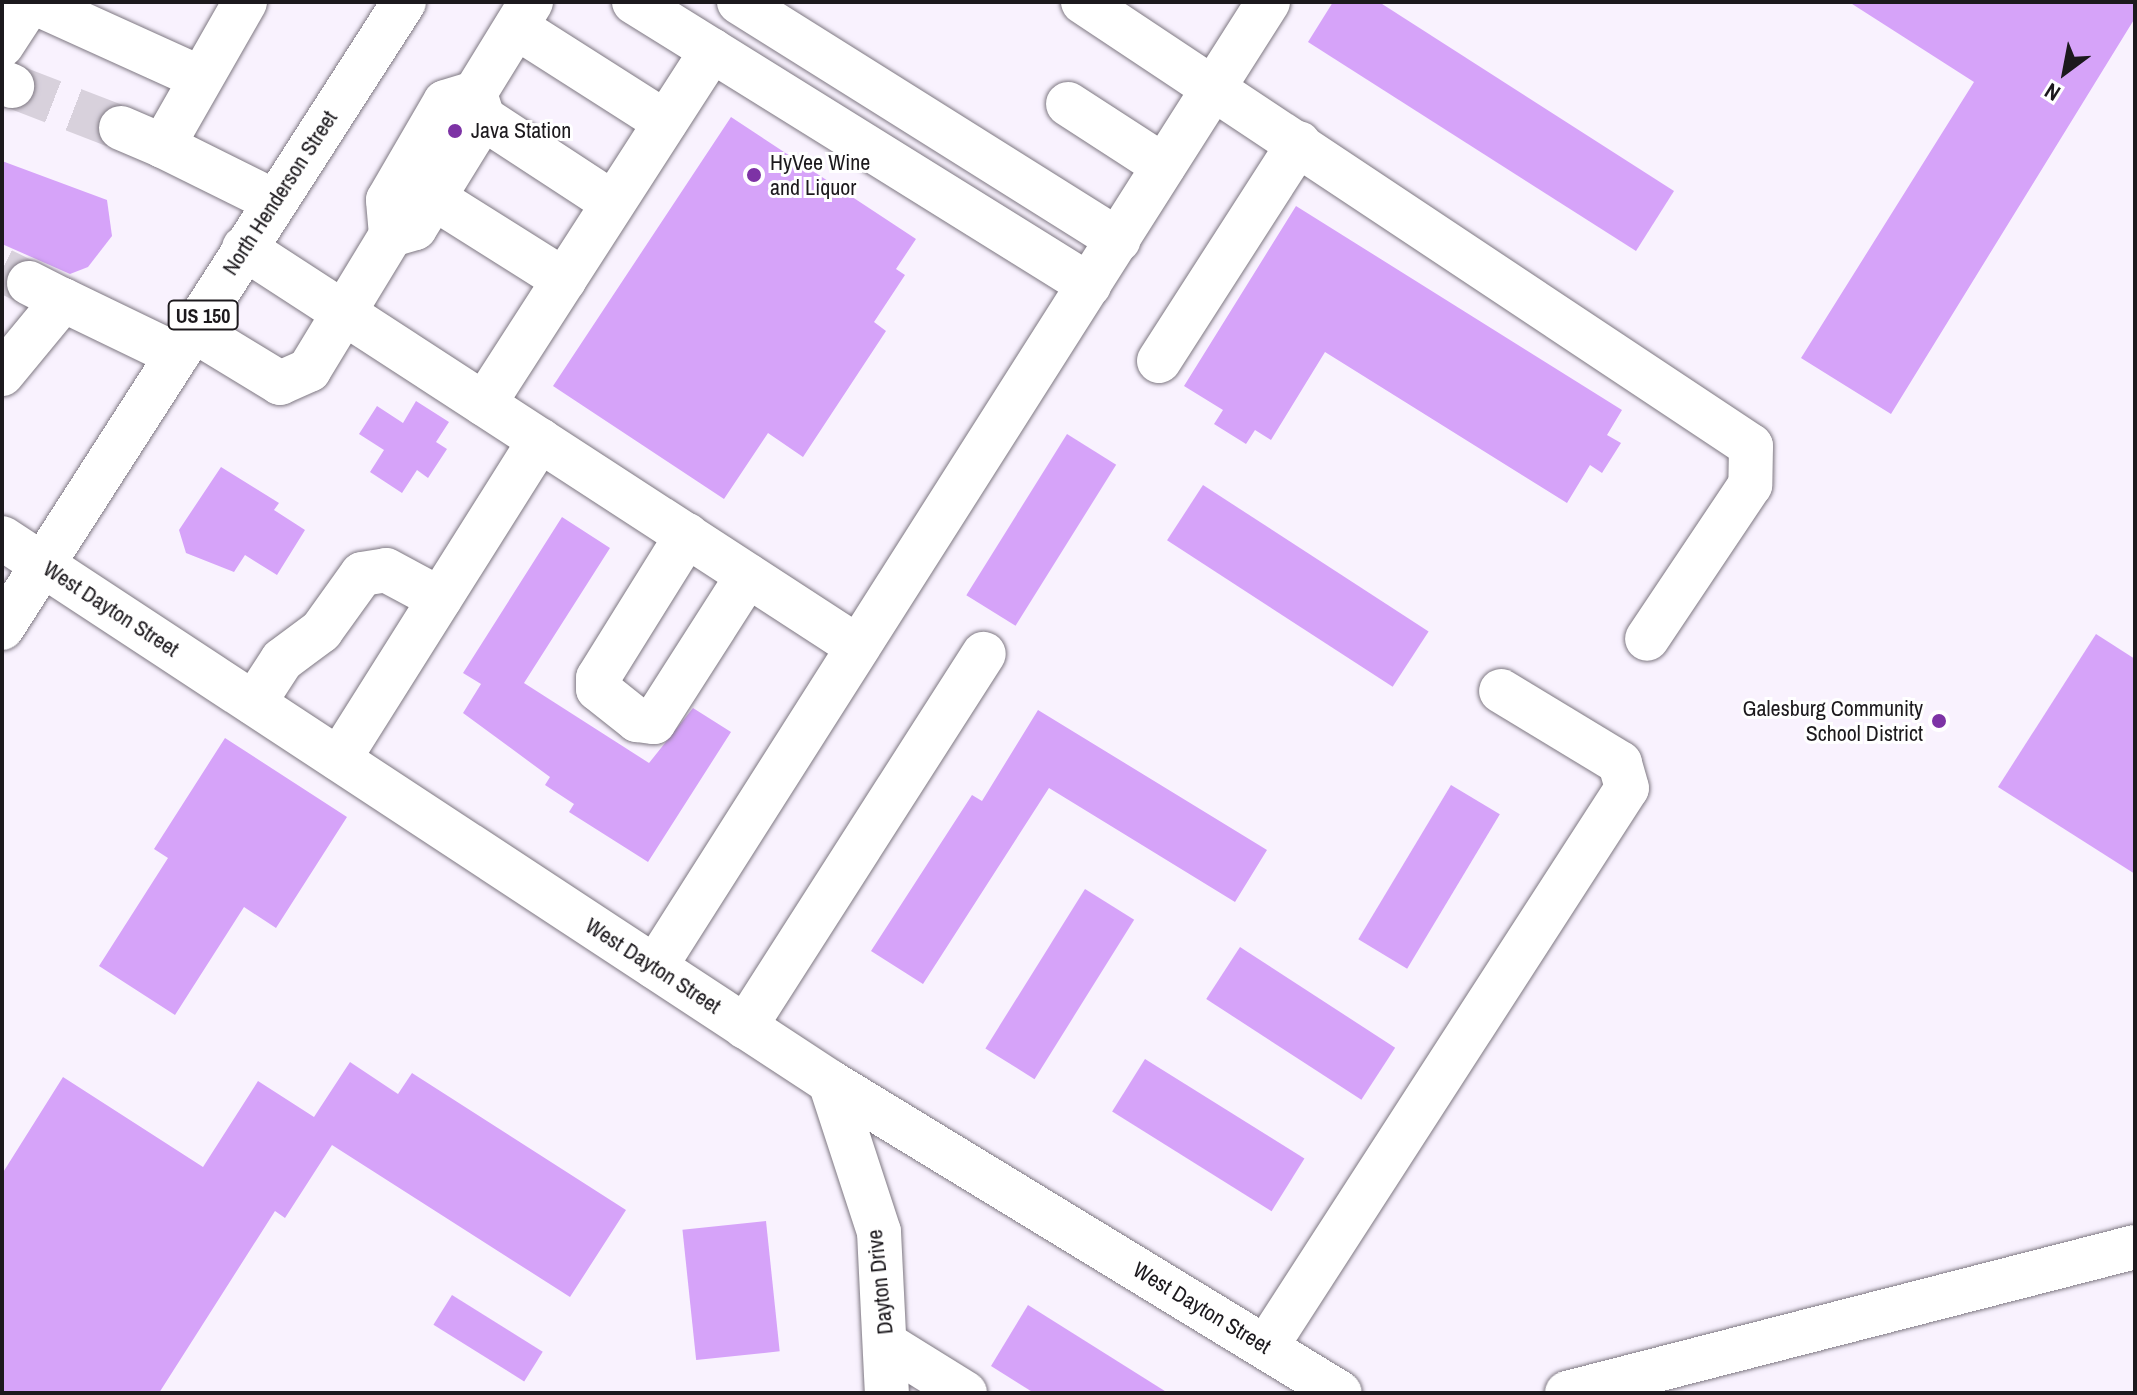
<!DOCTYPE html>
<html>
<head>
<meta charset="utf-8">
<style>
  body { margin:0 }
  #map { position:relative; width:2137px; height:1395px; overflow:hidden; background:#f9f2fe; font-family:"Archivo Narrow",sans-serif }
  div>[style] { position:absolute }
  .building>* { inset:0; background:#d6a3f9; transform-origin:0 0 }
  .minor-tunnel>* { height:44px; margin-top:-22px; transform-origin:0; background:repeating-linear-gradient(90deg,#d8d1dc 0 44px,transparent 0 66px) }
  .roads { filter:drop-shadow(0 0 2px #7e7882) drop-shadow(0 0 2px #7e7882) }
  .minor>* { height:44px; margin:-22px; padding:0 22px; transform-origin:22px; border-radius:22px; background:#fff }
  .major>* { height:44px; margin:-22px; padding:0 22px; transform-origin:22px; border-radius:22px; background:#fff }
  .dots>* { width:22px; height:22px; translate:-50% -50%; box-sizing:border-box; border:4px solid #fff; border-radius:50% }
  span { translate:-50% -50%; white-space:nowrap; text-align:center; line-height:1.15; -webkit-text-stroke:6px #fff; paint-order:stroke }
  .shield-label span { padding:2px 6px; background:#fff; border:2px solid; border-radius:6px; -webkit-text-stroke-width:0 }
  .shield-label { font-size:20px; color:#1c191d; font-weight:700 }
  .poi-label { font-size:22px; color:#1c191d }
  .left { translate:0 -50%; text-align:left }
  .right { translate:-100% -50%; text-align:right }
  .street-label { font-size:22px; color:#1c191d }
  .frame { position:absolute; inset:0; border:4px solid #1c191d; pointer-events:none }
  .north { position:absolute; left:2025px; top:32px; width:80px; height:80px; -webkit-text-stroke:6px #fff; paint-order:stroke; rotate:212deg; font-size:22px; font-weight:700; line-height:32px; text-align:center; color:#1c191d }
  .north::after { content:''; display:block; margin:auto; width:28px; height:36px; background:#1c191d; clip-path:polygon(50% 0,100% 100%,50% 72%,0 100%) }
</style>
</head>
<body>
<div id="map">
  <div class="building">
    <i style="clip-path:polygon(1333px 2px,1379px 2px,1674px 191px,1636px 251px,1308px 42px)"></i>
    <i style="clip-path:polygon(1849px 2px,2135px 2px,2135px 18px,1891px 414px,1801px 358px,1974px 82px)"></i>
    <i style="clip-path:polygon(731px 117px,916px 239px,896px 269px,905px 275px,874px 322px,886px 331px,803px 457px,768px 433px,724px 499px,553px 386px)"></i>
    <i style="clip-path:polygon(2px 161px,107px 200px,112px 236px,88px 267px,70px 274px,2px 244px)"></i>
    <i style="clip-path:polygon(1296px 206px,1622px 410px,1607px 435px,1621px 443px,1602px 473px,1590px 465px,1567px 503px,1325px 352px,1271px 440px,1255px 430px,1246px 444px,1214px 424px,1223px 410px,1184px 386px)"></i>
    <i style="clip-path:polygon(416px 401px,449px 422px,436px 442px,447px 449px,428px 478px,417px 470px,402px 493px,370px 472px,384px 450px,359px 434px,377px 406px,403px 423px)"></i>
    <i style="left:1067px;top:434px;width:58px;height:190px;rotate:32deg"></i>
    <i style="clip-path:polygon(221px 467px,279px 503px,274px 510px,305px 530px,277px 575px,245px 555px,234px 572px,186px 553px,179px 530px)"></i>
    <i style="left:1203px;top:485px;width:269px;height:66px;rotate:33deg"></i>
    <i style="clip-path:polygon(562px 517px,610px 548px,524px 683px,649px 763px,693px 708px,731px 732px,648px 862px,569px 812px,574px 804px,545px 785px,550px 777px,463px 713px,481px 684px,463px 673px)"></i>
    <i style="clip-path:polygon(2096px 634px,2135px 659px,2135px 874px,1998px 787px)"></i>
    <i style="clip-path:polygon(1038px 710px,1267px 850px,1235px 902px,1049px 788px,923px 984px,871px 951px,972px 795px,982px 801px)"></i>
    <i style="clip-path:polygon(225px 738px,347px 817px,276px 928px,244px 907px,175px 1015px,99px 966px,168px 858px,154px 849px)"></i>
    <i style="left:1451px;top:785px;width:57px;height:180px;rotate:31deg"></i>
    <i style="left:1085px;top:889px;width:58px;height:188px;rotate:32deg"></i>
    <i style="left:1240px;top:947px;width:185px;height:62px;rotate:33deg"></i>
    <i style="left:1145px;top:1059px;width:188px;height:62px;rotate:32deg"></i>
    <i style="clip-path:polygon(350px 1062px,398px 1094px,412px 1073px,626px 1210px,570px 1297px,332px 1145px,285px 1218px,275px 1211px,159px 1393px,2px 1393px,2px 1174px,63px 1077px,203px 1167px,258px 1081px,314px 1117px)"></i>
    <i style="left:766px;top:1221px;width:131px;height:84px;rotate:84deg"></i>
    <i style="left:452px;top:1295px;width:107px;height:35px;rotate:32deg"></i>
    <i style="clip-path:polygon(1028px 1305px,1168px 1393px,1034px 1393px,991px 1366px)"></i>
  </div>
  <div class="minor-tunnel">
    <i style="left:12px;top:86px;width:117px;rotate:21.1deg"></i>
    <i style="left:2px;top:270px;width:30px;rotate:26deg"></i>
  </div>
  <div class="roads">
    <div class="minor">
      <i style="left:33px;top:2px;width:181px;rotate:24.4deg"></i>
      <i style="left:245px;top:2px;width:166px;rotate:119.7deg"></i>
      <i style="left:163px;top:146px;width:124px;rotate:26.4deg"></i>
      <i style="left:634px;top:2px;width:536px;rotate:31.88deg"></i>
      <i style="left:739px;top:2px;width:448px;rotate:32.1deg"></i>
      <i style="left:1083px;top:2px;width:802px;rotate:33.61deg"></i>
      <i style="left:1751px;top:446px;width:39px;rotate:91deg"></i>
      <i style="left:1750px;top:485px;width:185px;rotate:123.8deg"></i>
      <i style="left:516px;top:27px;width:177px;rotate:32.5deg"></i>
      <i style="left:2px;top:45px;width:51px;rotate:-56.9deg"></i>
      <i style="left:2px;top:82px;width:11px;rotate:22deg"></i>
      <i style="left:1068px;top:104px;width:114px;rotate:32.9deg"></i>
      <i style="left:483px;top:118px;width:155px;rotate:33.2deg"></i>
      <i style="left:121px;top:128px;width:46px;rotate:23.2deg"></i>
      <i style="left:434px;top:198px;width:154px;rotate:32.2deg"></i>
      <i style="left:391px;top:235px;width:25px;rotate:-16deg"></i>
      <i style="left:415px;top:228px;width:129px;rotate:-58.3deg"></i>
      <i style="left:483px;top:118px;width:26px;rotate:-108deg"></i>
      <i style="left:244px;top:248px;width:732px;rotate:33.02deg"></i>
      <i style="left:29px;top:283px;width:38px;rotate:27deg"></i>
      <i style="left:193px;top:330px;width:102px;rotate:31.3deg"></i>
      <i style="left:280px;top:383px;width:32px;rotate:-24deg"></i>
      <i style="left:309px;top:370px;width:158px;rotate:-58.7deg"></i>
      <i style="left:391px;top:235px;width:35px;rotate:-95deg"></i>
      <i style="left:388px;top:200px;width:113px;rotate:-59.8deg"></i>
      <i style="left:445px;top:102px;width:31px;rotate:-17deg"></i>
      <i style="left:475px;top:93px;width:107px;rotate:-58.4deg"></i>
      <i style="left:1159px;top:361px;width:259px;rotate:-57.3deg"></i>
      <i style="left:2px;top:374px;width:96px;rotate:-50.5deg"></i>
      <i style="left:63px;top:300px;width:127px;rotate:25.8deg"></i>
      <i style="left:484px;top:404px;width:421px;rotate:-57.2deg"></i>
      <i style="left:687px;top:535px;width:168px;rotate:121.9deg"></i>
      <i style="left:598px;top:678px;width:11px;rotate:90deg"></i>
      <i style="left:598px;top:689px;width:50px;rotate:38.5deg"></i>
      <i style="left:637px;top:720px;width:17px;rotate:7deg"></i>
      <i style="left:654px;top:722px;width:174px;rotate:-57.4deg"></i>
      <i style="left:2px;top:538px;width:991px;rotate:33.31deg"></i>
      <i style="left:830px;top:1082px;width:597px;rotate:31.38deg"></i>
      <i style="left:254px;top:703px;width:51px;rotate:-56.9deg"></i>
      <i style="left:282px;top:660px;width:49px;rotate:-36.6deg"></i>
      <i style="left:321px;top:631px;width:70px;rotate:-54.3deg"></i>
      <i style="left:362px;top:574px;width:24px;rotate:-9deg"></i>
      <i style="left:386px;top:570px;width:61px;rotate:28.2deg"></i>
      <i style="left:339px;top:759px;width:377px;rotate:-57.8deg"></i>
      <i style="left:655px;top:967px;width:1143px;rotate:-57.57deg"></i>
      <i style="left:745px;top:1027px;width:443px;rotate:-57.4deg"></i>
      <i style="left:830px;top:1082px;width:158px;rotate:71.9deg"></i>
      <i style="left:879px;top:1232px;width:161px;rotate:87.2deg"></i>
      <i style="left:886px;top:1344px;width:93px;rotate:31.8deg"></i>
      <i style="left:1266px;top:1347px;width:665px;rotate:-57.15deg"></i>
      <i style="left:1627px;top:788px;width:26px;rotate:-106deg"></i>
      <i style="left:1620px;top:763px;width:139px;rotate:-148.8deg"></i>
      <i style="left:1567px;top:1393px;width:586px;rotate:-14.42deg"></i>
    </div>
    <div class="major">
      <i style="left:2px;top:628px;width:744px;rotate:-57.29deg"></i>
    </div>
  </div>
  <div class="dots">
    <i style="left:455px;top:131px;background:#7d33a5"></i>
    <i style="left:754px;top:175px;background:#7d33a5"></i>
    <i style="left:1939px;top:721px;background:#7d33a5"></i>
  </div>
  <div class="shield-label">
    <span style="left:203px;top:315px">US 150</span>
  </div>
  <div class="poi-label">
    <span class="left" style="left:471px;top:131px">Java Station</span>
    <span class="left" style="left:770px;top:175px">HyVee Wine<br>and Liquor</span>
    <span class="right" style="left:1923px;top:721px">Galesburg Community<br>School District</span>
  </div>
  <div class="street-label">
    <span style="left:280px;top:193px;rotate:-57deg">North Henderson Street</span>
    <span style="left:111px;top:609px;rotate:33deg">West Dayton Street</span>
    <span style="left:653px;top:966px;rotate:33deg">West Dayton Street</span>
    <span style="left:880px;top:1282px;rotate:-96deg">Dayton Drive</span>
    <span style="left:1202px;top:1308px;rotate:31deg">West Dayton Street</span>
  </div>
  <div class="frame"></div>
  <div class="north">N</div>
</div>
</body>
</html>
